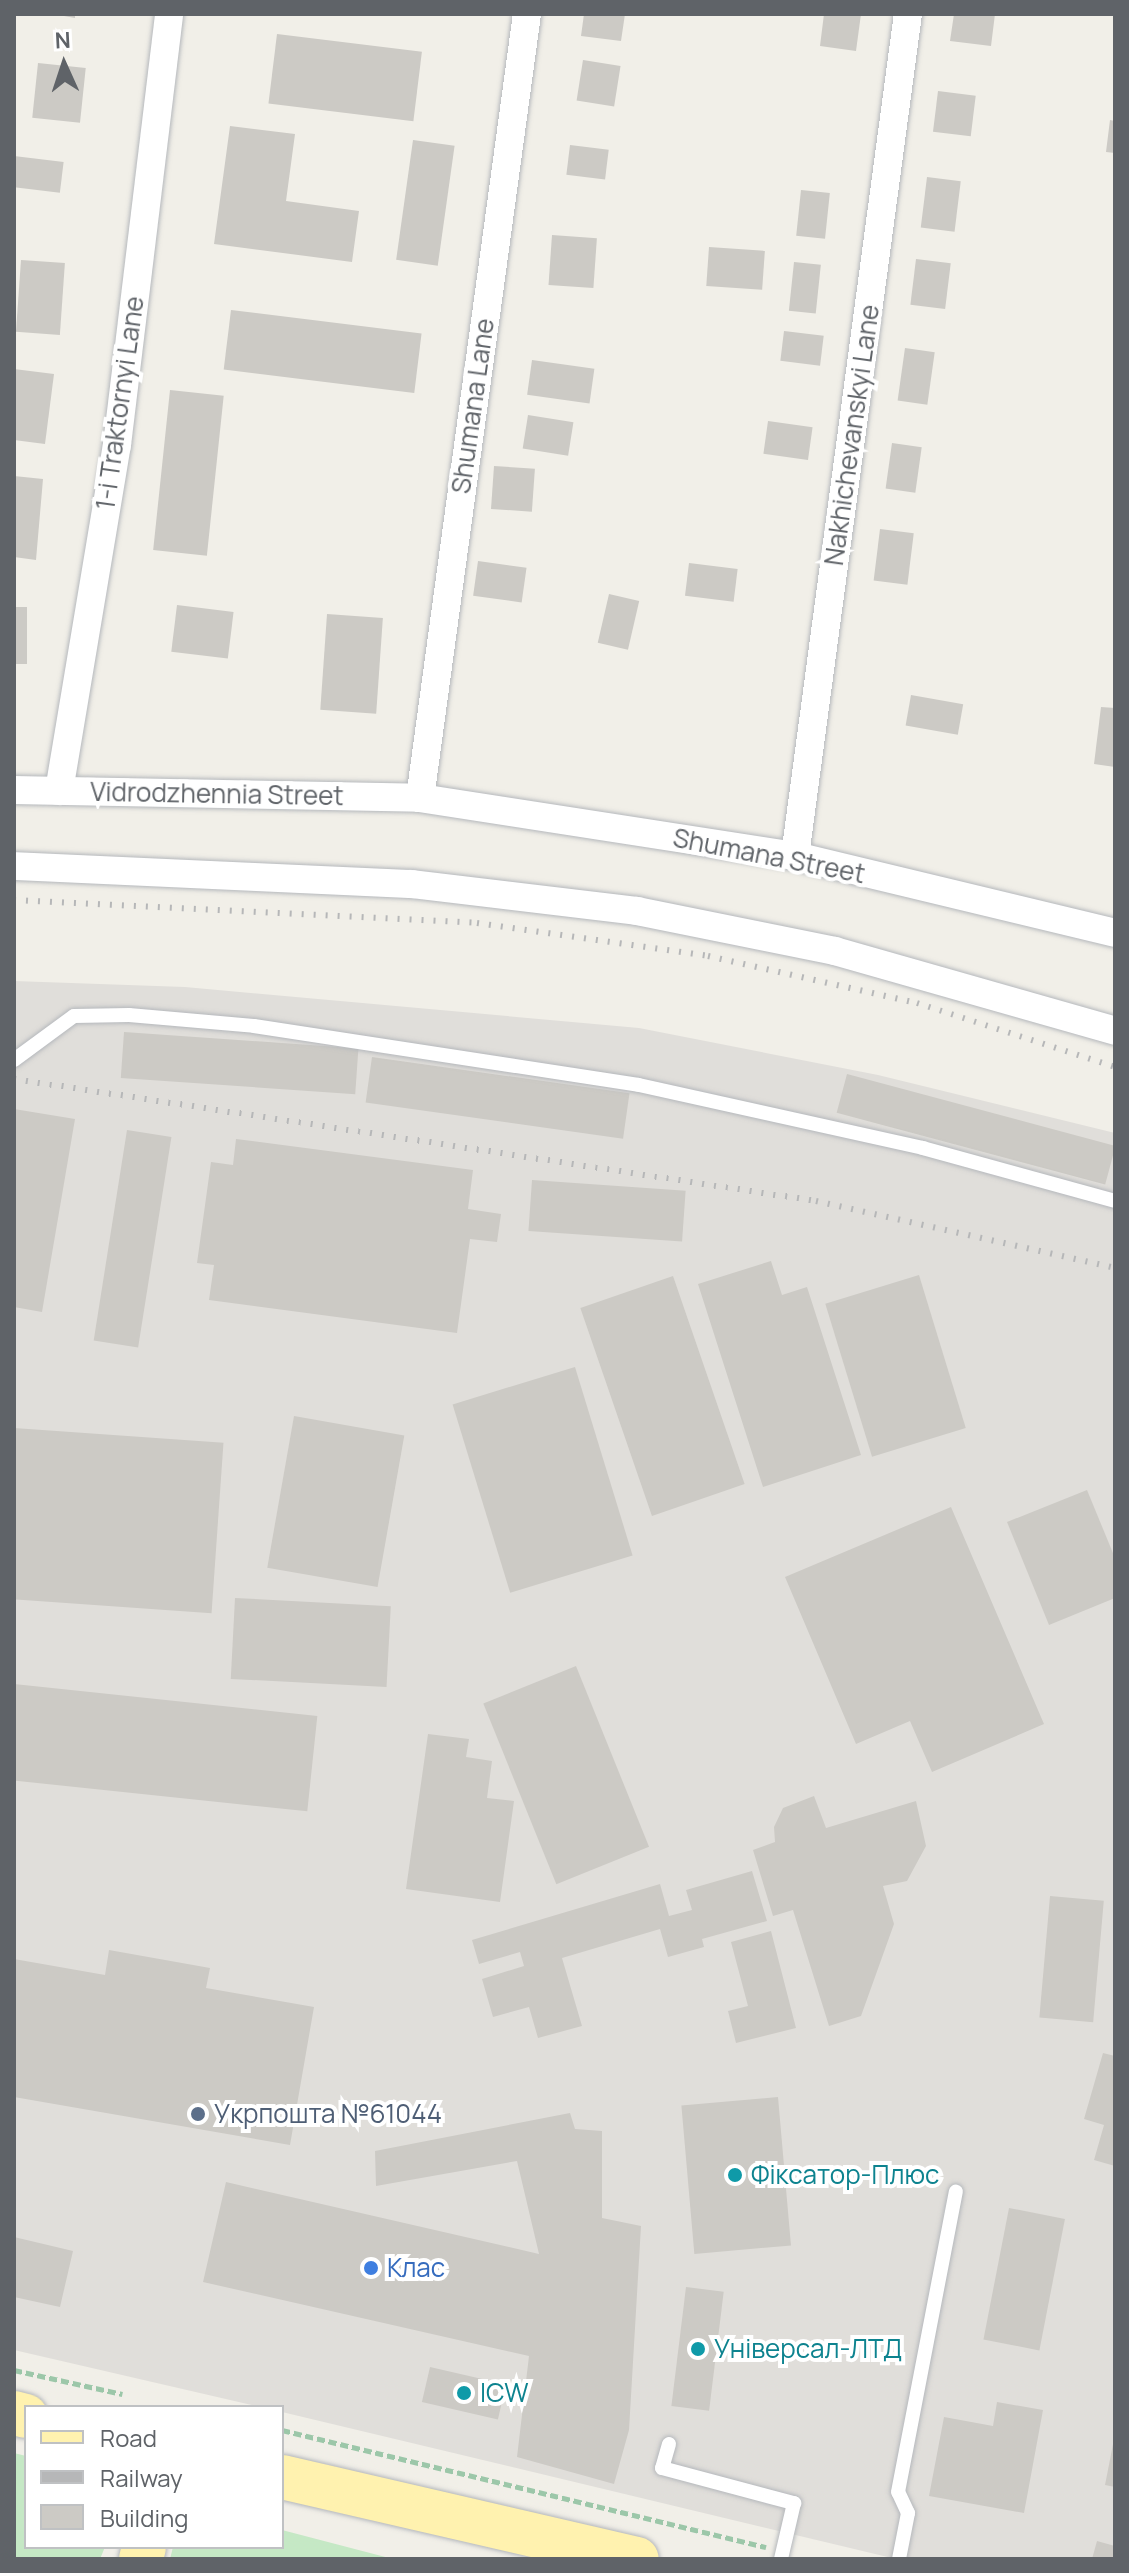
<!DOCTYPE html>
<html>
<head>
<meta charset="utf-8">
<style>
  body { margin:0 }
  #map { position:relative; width:1129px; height:2573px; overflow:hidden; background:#f1efe8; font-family:Manrope,sans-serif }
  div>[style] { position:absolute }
  .industrial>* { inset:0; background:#e0deda }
  .green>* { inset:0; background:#c5e8c5 }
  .building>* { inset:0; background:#cccac5; transform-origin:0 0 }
  .path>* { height:5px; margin-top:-2.5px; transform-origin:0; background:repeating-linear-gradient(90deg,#9cc7a9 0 8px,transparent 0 12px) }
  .roads { filter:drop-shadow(0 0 2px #b5b8bc) drop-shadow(0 0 2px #b5b8bc) }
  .lane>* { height:14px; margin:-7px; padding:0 7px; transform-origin:7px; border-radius:7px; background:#fff }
  .street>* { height:28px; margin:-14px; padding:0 14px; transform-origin:14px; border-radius:14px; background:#fff }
  .primary>* { height:44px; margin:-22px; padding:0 22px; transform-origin:22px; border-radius:22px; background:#fff2af }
  .rail>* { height:6px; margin-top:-3px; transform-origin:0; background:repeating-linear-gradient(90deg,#b6b7b8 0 2px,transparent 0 12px) }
  .dots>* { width:22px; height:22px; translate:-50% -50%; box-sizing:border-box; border:4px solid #fff; border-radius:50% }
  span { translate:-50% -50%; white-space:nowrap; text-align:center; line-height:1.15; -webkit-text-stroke:8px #fff; paint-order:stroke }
  .street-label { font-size:26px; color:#5f6368 }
  .service-label { font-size:26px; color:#4e5e75 }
  .left { translate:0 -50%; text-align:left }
  .culture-label { font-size:26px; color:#0d838f }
  .shop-label { font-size:26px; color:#366cbe }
  .frame { position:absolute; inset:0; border:16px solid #5f6368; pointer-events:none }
  .legend { position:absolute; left:24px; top:2405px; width:260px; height:144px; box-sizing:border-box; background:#fff; border:2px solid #bfc1c3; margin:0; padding:10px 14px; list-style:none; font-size:24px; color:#5f6368 }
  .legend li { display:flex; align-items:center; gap:16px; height:40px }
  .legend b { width:40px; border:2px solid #bfc1c3 }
  .north { position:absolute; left:24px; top:24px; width:80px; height:80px; -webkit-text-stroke:6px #fff; paint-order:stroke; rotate:357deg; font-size:22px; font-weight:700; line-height:32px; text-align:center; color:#5f6368 }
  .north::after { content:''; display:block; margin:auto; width:28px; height:36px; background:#5f6368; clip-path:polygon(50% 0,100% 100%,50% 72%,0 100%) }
</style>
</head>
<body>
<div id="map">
  <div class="industrial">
    <i style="clip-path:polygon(14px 981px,185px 987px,639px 1028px,878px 1075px,1115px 1133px,1115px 2559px,896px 2559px,282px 2412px,282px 2407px,260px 2407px,14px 2350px)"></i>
  </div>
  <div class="green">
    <i style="clip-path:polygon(14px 2453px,26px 2456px,26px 2547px,105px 2547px,100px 2559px,14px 2558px)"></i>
    <i style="clip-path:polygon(282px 2530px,393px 2559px,170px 2559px,173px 2547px,282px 2547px)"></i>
  </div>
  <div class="building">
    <i style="clip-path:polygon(53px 14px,75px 14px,75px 18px)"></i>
    <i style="clip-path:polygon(584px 14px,625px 14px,621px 41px,581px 36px)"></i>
    <i style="clip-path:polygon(824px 14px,861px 14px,856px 51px,820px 46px)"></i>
    <i style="clip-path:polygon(954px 14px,995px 14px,991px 46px,950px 41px)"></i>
    <i style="left:277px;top:34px;width:146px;height:70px;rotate:7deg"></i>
    <i style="left:583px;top:60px;width:38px;height:41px;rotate:9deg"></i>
    <i style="left:38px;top:63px;width:48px;height:55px;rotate:6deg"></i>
    <i style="left:938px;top:91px;width:38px;height:41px;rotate:7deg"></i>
    <i style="clip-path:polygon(1110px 120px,1115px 121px,1115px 153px,1106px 152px)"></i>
    <i style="clip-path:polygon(230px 126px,295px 134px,286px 201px,359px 211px,352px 262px,214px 244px)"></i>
    <i style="left:413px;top:140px;width:42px;height:121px;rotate:8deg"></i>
    <i style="left:570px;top:145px;width:39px;height:30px;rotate:7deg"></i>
    <i style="left:14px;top:156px;width:50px;height:31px;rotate:7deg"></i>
    <i style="left:927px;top:177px;width:34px;height:51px;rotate:7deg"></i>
    <i style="left:801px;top:190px;width:29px;height:46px;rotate:6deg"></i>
    <i style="left:552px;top:235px;width:45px;height:50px;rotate:4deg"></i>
    <i style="left:709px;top:247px;width:56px;height:39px;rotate:4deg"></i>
    <i style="left:916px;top:259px;width:35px;height:46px;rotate:7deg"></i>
    <i style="left:21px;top:260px;width:44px;height:72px;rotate:4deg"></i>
    <i style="left:794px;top:262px;width:27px;height:49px;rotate:6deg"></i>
    <i style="left:231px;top:310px;width:192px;height:60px;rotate:7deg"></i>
    <i style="left:784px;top:331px;width:40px;height:30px;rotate:7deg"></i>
    <i style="left:905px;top:348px;width:30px;height:53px;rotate:8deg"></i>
    <i style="left:532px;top:360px;width:63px;height:35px;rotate:8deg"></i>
    <i style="clip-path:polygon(14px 369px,54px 374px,45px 444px,14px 440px)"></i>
    <i style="left:170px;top:390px;width:54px;height:161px;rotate:6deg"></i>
    <i style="left:528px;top:415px;width:46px;height:34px;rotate:9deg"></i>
    <i style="left:768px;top:421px;width:45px;height:33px;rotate:8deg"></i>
    <i style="left:892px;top:443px;width:30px;height:46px;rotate:8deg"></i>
    <i style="left:494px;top:466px;width:41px;height:43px;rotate:4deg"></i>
    <i style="clip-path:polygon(14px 476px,43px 479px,36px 560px,14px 557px)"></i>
    <i style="left:880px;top:529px;width:34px;height:52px;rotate:7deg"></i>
    <i style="left:478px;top:561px;width:49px;height:35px;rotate:8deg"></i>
    <i style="left:689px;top:563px;width:49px;height:33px;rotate:7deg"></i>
    <i style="left:609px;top:594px;width:31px;height:50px;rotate:13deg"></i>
    <i style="left:177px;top:605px;width:57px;height:47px;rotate:7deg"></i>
    <i style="left:14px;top:607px;width:13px;height:57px"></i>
    <i style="left:327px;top:614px;width:56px;height:96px;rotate:4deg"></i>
    <i style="left:911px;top:695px;width:53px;height:31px;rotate:10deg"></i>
    <i style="clip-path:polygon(1101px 707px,1115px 708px,1115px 767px,1094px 764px)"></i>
    <i style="left:124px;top:1032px;width:235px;height:46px;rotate:4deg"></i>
    <i style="left:372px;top:1057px;width:260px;height:46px;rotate:8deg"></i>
    <i style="left:847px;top:1074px;width:278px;height:40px;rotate:15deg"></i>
    <i style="clip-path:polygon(14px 1109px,75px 1119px,42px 1312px,14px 1307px)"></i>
    <i style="left:127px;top:1130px;width:45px;height:213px;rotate:9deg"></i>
    <i style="clip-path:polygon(236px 1139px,473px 1170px,468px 1209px,501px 1214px,497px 1242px,470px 1239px,457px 1333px,209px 1300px,214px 1265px,197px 1263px,211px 1162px,233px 1165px)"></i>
    <i style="left:532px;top:1180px;width:154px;height:51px;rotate:4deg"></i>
    <i style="clip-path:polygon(771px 1261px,782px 1295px,807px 1287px,861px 1455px,763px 1487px,698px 1284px)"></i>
    <i style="left:919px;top:1275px;width:160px;height:98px;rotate:73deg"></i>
    <i style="left:673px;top:1276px;width:220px;height:98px;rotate:71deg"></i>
    <i style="left:575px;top:1367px;width:197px;height:128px;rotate:73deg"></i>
    <i style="left:294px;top:1416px;width:112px;height:154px;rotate:10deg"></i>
    <i style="left:14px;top:1428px;width:210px;height:171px;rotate:4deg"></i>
    <i style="clip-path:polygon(1087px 1490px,1115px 1558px,1115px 1598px,1049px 1625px,1007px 1522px)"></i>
    <i style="clip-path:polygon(951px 1507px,1044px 1724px,932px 1772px,910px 1721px,856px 1744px,785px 1577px)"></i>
    <i style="left:235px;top:1598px;width:156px;height:81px;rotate:3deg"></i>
    <i style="left:576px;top:1666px;width:195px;height:100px;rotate:68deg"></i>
    <i style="left:14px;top:1684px;width:305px;height:96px;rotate:6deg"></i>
    <i style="clip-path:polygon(428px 1734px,469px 1739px,466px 1757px,492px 1761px,487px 1798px,514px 1801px,500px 1902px,406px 1889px)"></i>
    <i style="clip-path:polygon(814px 1796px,826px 1828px,916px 1801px,926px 1846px,907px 1881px,883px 1886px,894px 1924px,861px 2016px,829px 2026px,793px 1910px,773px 1916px,753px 1850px,775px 1842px,774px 1827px,783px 1808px)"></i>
    <i style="clip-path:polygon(752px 1871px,767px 1921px,702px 1939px,704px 1947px,668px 1957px,660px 1929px,562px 1958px,582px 2026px,538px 2038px,529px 2007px,493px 2017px,482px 1979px,524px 1966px,520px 1952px,479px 1964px,472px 1940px,660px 1884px,669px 1916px,692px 1910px,686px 1890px)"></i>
    <i style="left:1050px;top:1896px;width:54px;height:122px;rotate:5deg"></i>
    <i style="clip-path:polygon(771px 1931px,796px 2028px,736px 2043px,728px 2011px,748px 2006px,731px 1942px)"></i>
    <i style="clip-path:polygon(109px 1950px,210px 1968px,206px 1988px,314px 2007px,290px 2145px,14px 2097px,14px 1959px,105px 1975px)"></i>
    <i style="clip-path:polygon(1103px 2053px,1115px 2056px,1115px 2166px,1094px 2160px,1104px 2125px,1084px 2119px)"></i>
    <i style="left:778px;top:2097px;width:149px;height:97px;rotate:85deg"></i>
    <i style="clip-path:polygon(570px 2113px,575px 2129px,602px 2131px,602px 2218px,641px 2226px,629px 2430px,614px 2484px,517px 2457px,529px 2356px,203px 2282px,226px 2182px,539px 2254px,517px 2161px,376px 2186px,375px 2151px)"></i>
    <i style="left:1009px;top:2208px;width:57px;height:134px;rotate:11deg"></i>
    <i style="clip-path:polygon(14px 2237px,73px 2251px,60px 2307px,14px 2297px)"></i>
    <i style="left:686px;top:2287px;width:38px;height:120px;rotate:7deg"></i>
    <i style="left:430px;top:2367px;width:78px;height:36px;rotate:13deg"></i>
    <i style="clip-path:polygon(997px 2402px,1043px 2410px,1024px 2513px,929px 2496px,944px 2417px,993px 2426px)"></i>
    <i style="clip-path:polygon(1115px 2434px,1115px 2487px,1105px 2485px)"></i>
    <i style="clip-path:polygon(1097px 2541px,1115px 2546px,1115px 2559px,1092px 2559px)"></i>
  </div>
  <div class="path">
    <i style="left:14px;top:2370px;width:111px;rotate:12.5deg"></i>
    <i style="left:282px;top:2430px;width:498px;rotate:13.6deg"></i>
  </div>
  <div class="roads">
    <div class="lane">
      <i style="left:14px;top:1060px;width:74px;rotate:-36.3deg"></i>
      <i style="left:74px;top:1016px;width:55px;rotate:-1deg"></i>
      <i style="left:129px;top:1015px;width:125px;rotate:5deg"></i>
      <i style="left:254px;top:1026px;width:389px;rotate:8.7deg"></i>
      <i style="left:639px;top:1085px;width:291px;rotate:12.5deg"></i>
      <i style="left:923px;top:1148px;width:199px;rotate:15.4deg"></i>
      <i style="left:669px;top:2444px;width:25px;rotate:106deg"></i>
      <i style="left:662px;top:2468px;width:137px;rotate:14.9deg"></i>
      <i style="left:794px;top:2503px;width:57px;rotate:103.1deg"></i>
      <i style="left:899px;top:2559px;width:47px;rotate:-78.9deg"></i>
      <i style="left:908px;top:2513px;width:23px;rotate:-115deg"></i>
      <i style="left:898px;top:2492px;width:306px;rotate:-79.1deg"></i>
    </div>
    <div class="street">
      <i style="left:14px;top:790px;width:406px;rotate:1.1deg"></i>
      <i style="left:420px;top:798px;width:379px;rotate:8.8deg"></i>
      <i style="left:795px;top:856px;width:329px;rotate:13.5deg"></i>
      <i style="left:59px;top:791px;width:351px;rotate:-80.5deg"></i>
      <i style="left:117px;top:445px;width:434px;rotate:-83.1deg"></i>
      <i style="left:420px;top:798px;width:791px;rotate:-82.23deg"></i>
      <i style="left:795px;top:856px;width:850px;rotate:-82.36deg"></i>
      <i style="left:14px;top:866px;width:398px;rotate:2.6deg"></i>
      <i style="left:412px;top:884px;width:227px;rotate:6.8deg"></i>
      <i style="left:637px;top:911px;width:202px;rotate:11.4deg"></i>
      <i style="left:835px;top:951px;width:291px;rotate:15.9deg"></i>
    </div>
    <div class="primary">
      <i style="left:14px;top:2413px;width:12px;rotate:14deg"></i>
      <i style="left:282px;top:2477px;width:364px;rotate:13deg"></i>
      <i style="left:141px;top:2559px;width:12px;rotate:-76deg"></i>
    </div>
  </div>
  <div class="rail">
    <i style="left:14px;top:900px;width:464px;rotate:2.8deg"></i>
    <i style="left:477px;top:923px;width:233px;rotate:8.1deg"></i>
    <i style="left:708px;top:956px;width:214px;rotate:12.7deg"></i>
    <i style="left:917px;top:1003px;width:208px;rotate:17.9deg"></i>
    <i style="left:14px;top:1079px;width:811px;rotate:8.65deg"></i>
    <i style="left:816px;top:1201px;width:306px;rotate:12.6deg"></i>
  </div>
  <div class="dots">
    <i style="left:198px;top:2114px;background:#5c6f8a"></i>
    <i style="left:735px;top:2175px;background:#0f9aa8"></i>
    <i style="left:371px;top:2268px;background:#3f7fe0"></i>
    <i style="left:698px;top:2349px;background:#0f9aa8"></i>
    <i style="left:464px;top:2393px;background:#0f9aa8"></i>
  </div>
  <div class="street-label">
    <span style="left:120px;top:403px;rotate:-82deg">1-i Traktornyi Lane</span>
    <span style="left:473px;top:406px;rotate:-82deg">Shumana Lane</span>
    <span style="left:852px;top:435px;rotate:-82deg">Nakhichevanskyi Lane</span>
    <span style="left:217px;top:794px;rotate:1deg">Vidrodzhennia Street</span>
    <span style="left:769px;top:856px;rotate:11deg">Shumana Street</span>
  </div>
  <div class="service-label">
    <span class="left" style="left:214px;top:2114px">Укрпошта №61044</span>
  </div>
  <div class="culture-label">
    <span class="left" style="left:751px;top:2175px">Фіксатор-Плюс</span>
    <span class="left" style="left:714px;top:2349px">Універсал-ЛТД</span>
    <span class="left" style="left:480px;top:2393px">ICW</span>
  </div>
  <div class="shop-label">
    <span class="left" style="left:387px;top:2268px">Клас</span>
  </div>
  <div class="frame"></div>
  <ul class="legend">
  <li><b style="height:10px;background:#fff2af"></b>Road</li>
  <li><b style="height:10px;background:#b6b7b8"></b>Railway</li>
  <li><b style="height:22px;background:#cccac5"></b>Building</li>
  </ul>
  <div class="north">N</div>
</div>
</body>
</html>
